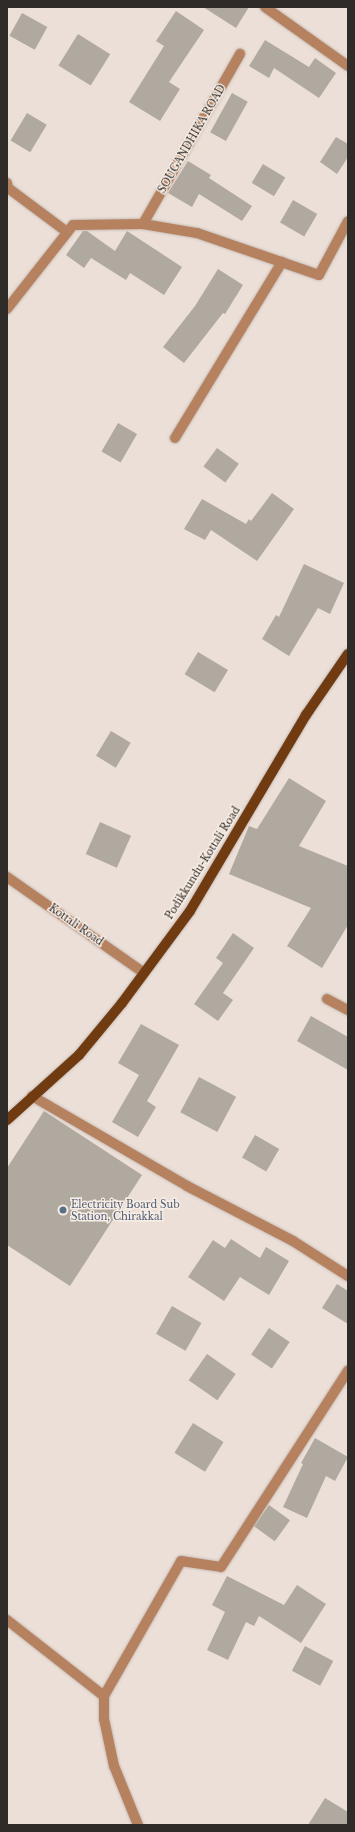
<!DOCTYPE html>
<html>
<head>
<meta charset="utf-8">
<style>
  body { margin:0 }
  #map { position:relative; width:355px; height:1832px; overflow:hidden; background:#ebdfd7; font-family:"Libre Baskerville",serif }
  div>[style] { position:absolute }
  .building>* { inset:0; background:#b0a99f; transform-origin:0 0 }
  .roads { filter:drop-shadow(0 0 1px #c5bbb4) drop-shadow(0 0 1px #c5bbb4) }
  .minor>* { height:10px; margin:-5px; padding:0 5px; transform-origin:5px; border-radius:5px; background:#b6815f }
  .major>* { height:10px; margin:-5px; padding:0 5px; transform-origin:5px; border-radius:5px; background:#713b12 }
  .dots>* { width:11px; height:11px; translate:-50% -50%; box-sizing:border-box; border:2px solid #f8ede4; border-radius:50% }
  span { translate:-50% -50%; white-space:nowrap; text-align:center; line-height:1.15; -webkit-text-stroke:3px #f8ede4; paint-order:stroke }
  .street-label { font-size:10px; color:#2f2b28 }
  .service-label { font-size:10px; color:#4e5e75 }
  .left { translate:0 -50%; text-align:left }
  .frame { position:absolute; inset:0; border:8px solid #2f2b28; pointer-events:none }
</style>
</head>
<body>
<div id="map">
  <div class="building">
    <i style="clip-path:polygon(203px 7px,249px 7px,236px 28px)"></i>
    <i style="clip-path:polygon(176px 11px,204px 30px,169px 82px,180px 89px,160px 121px,129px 102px,164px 46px,156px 41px)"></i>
    <i style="left:22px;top:13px;width:29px;height:26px;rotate:29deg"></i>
    <i style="left:78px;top:34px;width:38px;height:37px;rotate:32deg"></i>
    <i style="clip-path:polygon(265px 40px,309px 67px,315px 58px,336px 73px,319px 98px,274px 68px,269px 78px,249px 66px)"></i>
    <i style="left:232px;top:93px;width:18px;height:45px;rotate:29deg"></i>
    <i style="left:27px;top:113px;width:23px;height:32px;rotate:31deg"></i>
    <i style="clip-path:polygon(336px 137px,348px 144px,348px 157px,337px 174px,320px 162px)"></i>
    <i style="clip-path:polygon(188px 161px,211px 175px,209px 178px,252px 206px,242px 221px,199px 194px,192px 207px,168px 193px)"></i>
    <i style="left:263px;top:164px;width:26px;height:22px;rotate:31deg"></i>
    <i style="left:293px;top:200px;width:28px;height:26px;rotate:30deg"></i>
    <i style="clip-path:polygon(83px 231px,87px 231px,115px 251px,127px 231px,182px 267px,164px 295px,130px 273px,126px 280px,91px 258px,84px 268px,66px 255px)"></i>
    <i style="clip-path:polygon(218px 269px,243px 285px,225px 314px,223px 313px,184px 363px,163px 347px,195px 306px)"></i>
    <i style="left:118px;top:423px;width:22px;height:33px;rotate:30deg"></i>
    <i style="left:217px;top:448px;width:27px;height:23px;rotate:36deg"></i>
    <i style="clip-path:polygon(272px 493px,294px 509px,257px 561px,211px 530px,205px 540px,184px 529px,202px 499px,246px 524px,249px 519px,251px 521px)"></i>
    <i style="clip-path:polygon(304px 564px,344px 583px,330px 614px,318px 608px,289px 656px,262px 639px,276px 615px,279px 617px)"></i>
    <i style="left:198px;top:652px;width:35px;height:26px;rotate:31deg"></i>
    <i style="left:111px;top:731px;width:23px;height:29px;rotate:31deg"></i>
    <i style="clip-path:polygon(289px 778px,326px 801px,299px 846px,348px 866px,348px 925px,322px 968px,287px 946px,311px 908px,229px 874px,249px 826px,257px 829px)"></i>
    <i style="left:100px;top:822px;width:34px;height:35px;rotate:24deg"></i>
    <i style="clip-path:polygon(233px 933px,254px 948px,223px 993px,233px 1000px,218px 1021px,194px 1004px,223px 963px,216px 958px)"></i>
    <i style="clip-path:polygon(311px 1016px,348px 1037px,348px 1070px,297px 1041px)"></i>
    <i style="clip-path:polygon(141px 1024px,179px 1045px,147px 1101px,156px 1107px,138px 1137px,112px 1122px,139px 1075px,118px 1063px)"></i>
    <i style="left:199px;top:1077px;width:42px;height:40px;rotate:28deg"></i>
    <i style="clip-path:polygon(44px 1111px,142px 1175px,70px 1286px,7px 1245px,7px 1168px)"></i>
    <i style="left:255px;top:1135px;width:28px;height:26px;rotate:30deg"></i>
    <i style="clip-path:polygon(231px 1239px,260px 1258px,266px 1247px,289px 1261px,269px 1295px,240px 1277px,224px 1301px,188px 1277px,213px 1240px,225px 1248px)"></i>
    <i style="clip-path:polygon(337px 1284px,348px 1291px,348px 1324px,322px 1308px)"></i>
    <i style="left:172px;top:1306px;width:34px;height:32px;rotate:30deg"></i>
    <i style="left:269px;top:1328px;width:25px;height:32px;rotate:34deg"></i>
    <i style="left:207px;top:1354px;width:35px;height:32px;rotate:35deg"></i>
    <i style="left:193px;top:1423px;width:36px;height:35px;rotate:32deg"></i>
    <i style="clip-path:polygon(315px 1438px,348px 1457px,335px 1481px,326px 1476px,307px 1518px,283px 1507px,303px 1464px,301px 1463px)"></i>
    <i style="left:269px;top:1505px;width:26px;height:26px;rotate:36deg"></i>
    <i style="clip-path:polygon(227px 1576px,284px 1605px,297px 1585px,326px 1604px,301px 1643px,259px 1616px,254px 1626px,246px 1622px,228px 1660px,207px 1650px,225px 1612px,212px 1605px)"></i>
    <i style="left:305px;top:1646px;width:32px;height:28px;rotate:28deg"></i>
    <i style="clip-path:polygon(325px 1798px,348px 1812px,348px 1825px,308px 1825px)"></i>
  </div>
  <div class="roads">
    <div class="minor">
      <i style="left:265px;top:7px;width:102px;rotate:35.4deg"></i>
      <i style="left:7px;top:183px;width:5px;rotate:79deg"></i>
      <i style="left:8px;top:188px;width:74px;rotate:36.7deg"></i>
      <i style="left:143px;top:224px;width:196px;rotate:-60.3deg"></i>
      <i style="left:7px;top:309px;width:107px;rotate:-51.8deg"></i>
      <i style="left:73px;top:225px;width:70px;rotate:-0.8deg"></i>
      <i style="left:143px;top:224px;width:55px;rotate:9.5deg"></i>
      <i style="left:197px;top:233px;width:129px;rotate:19deg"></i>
      <i style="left:319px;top:275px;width:61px;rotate:-61.8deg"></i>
      <i style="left:175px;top:438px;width:206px;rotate:-58.7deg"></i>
      <i style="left:7px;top:877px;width:167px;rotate:35deg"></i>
      <i style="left:327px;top:999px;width:24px;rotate:28deg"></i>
      <i style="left:32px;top:1096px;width:179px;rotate:30.1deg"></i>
      <i style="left:187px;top:1186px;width:119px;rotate:27.4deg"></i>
      <i style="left:293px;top:1241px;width:65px;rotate:32.5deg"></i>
      <i style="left:7px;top:1620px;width:123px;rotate:38.1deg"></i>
      <i style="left:138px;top:1825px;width:64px;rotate:-112.1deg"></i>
      <i style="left:114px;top:1766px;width:48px;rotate:-102deg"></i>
      <i style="left:104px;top:1719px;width:23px;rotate:-90deg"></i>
      <i style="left:104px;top:1696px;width:155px;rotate:-60.3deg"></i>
      <i style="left:181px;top:1561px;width:40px;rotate:8.5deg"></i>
      <i style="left:221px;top:1567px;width:234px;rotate:-57.1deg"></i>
    </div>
    <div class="major">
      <i style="left:7px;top:1120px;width:97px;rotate:-42.1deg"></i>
      <i style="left:79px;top:1055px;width:67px;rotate:-50.4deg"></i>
      <i style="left:122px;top:1003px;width:114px;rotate:-53.5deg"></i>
      <i style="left:190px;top:911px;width:228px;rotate:-59.4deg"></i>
      <i style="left:306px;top:715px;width:74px;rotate:-55.5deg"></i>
    </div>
  </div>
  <div class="dots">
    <i style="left:63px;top:1210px;background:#5c6f8a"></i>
  </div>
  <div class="street-label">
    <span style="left:192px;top:139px;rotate:-60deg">SOUGANDHIKA ROAD</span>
    <span style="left:203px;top:863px;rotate:-58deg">Podikkundu-Kottali Road</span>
    <span style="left:76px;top:925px;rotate:35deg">Kottali Road</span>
  </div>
  <div class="service-label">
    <span class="left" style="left:71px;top:1210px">Electricity Board Sub<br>Station, Chirakkal</span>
  </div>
  <div class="frame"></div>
</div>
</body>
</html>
